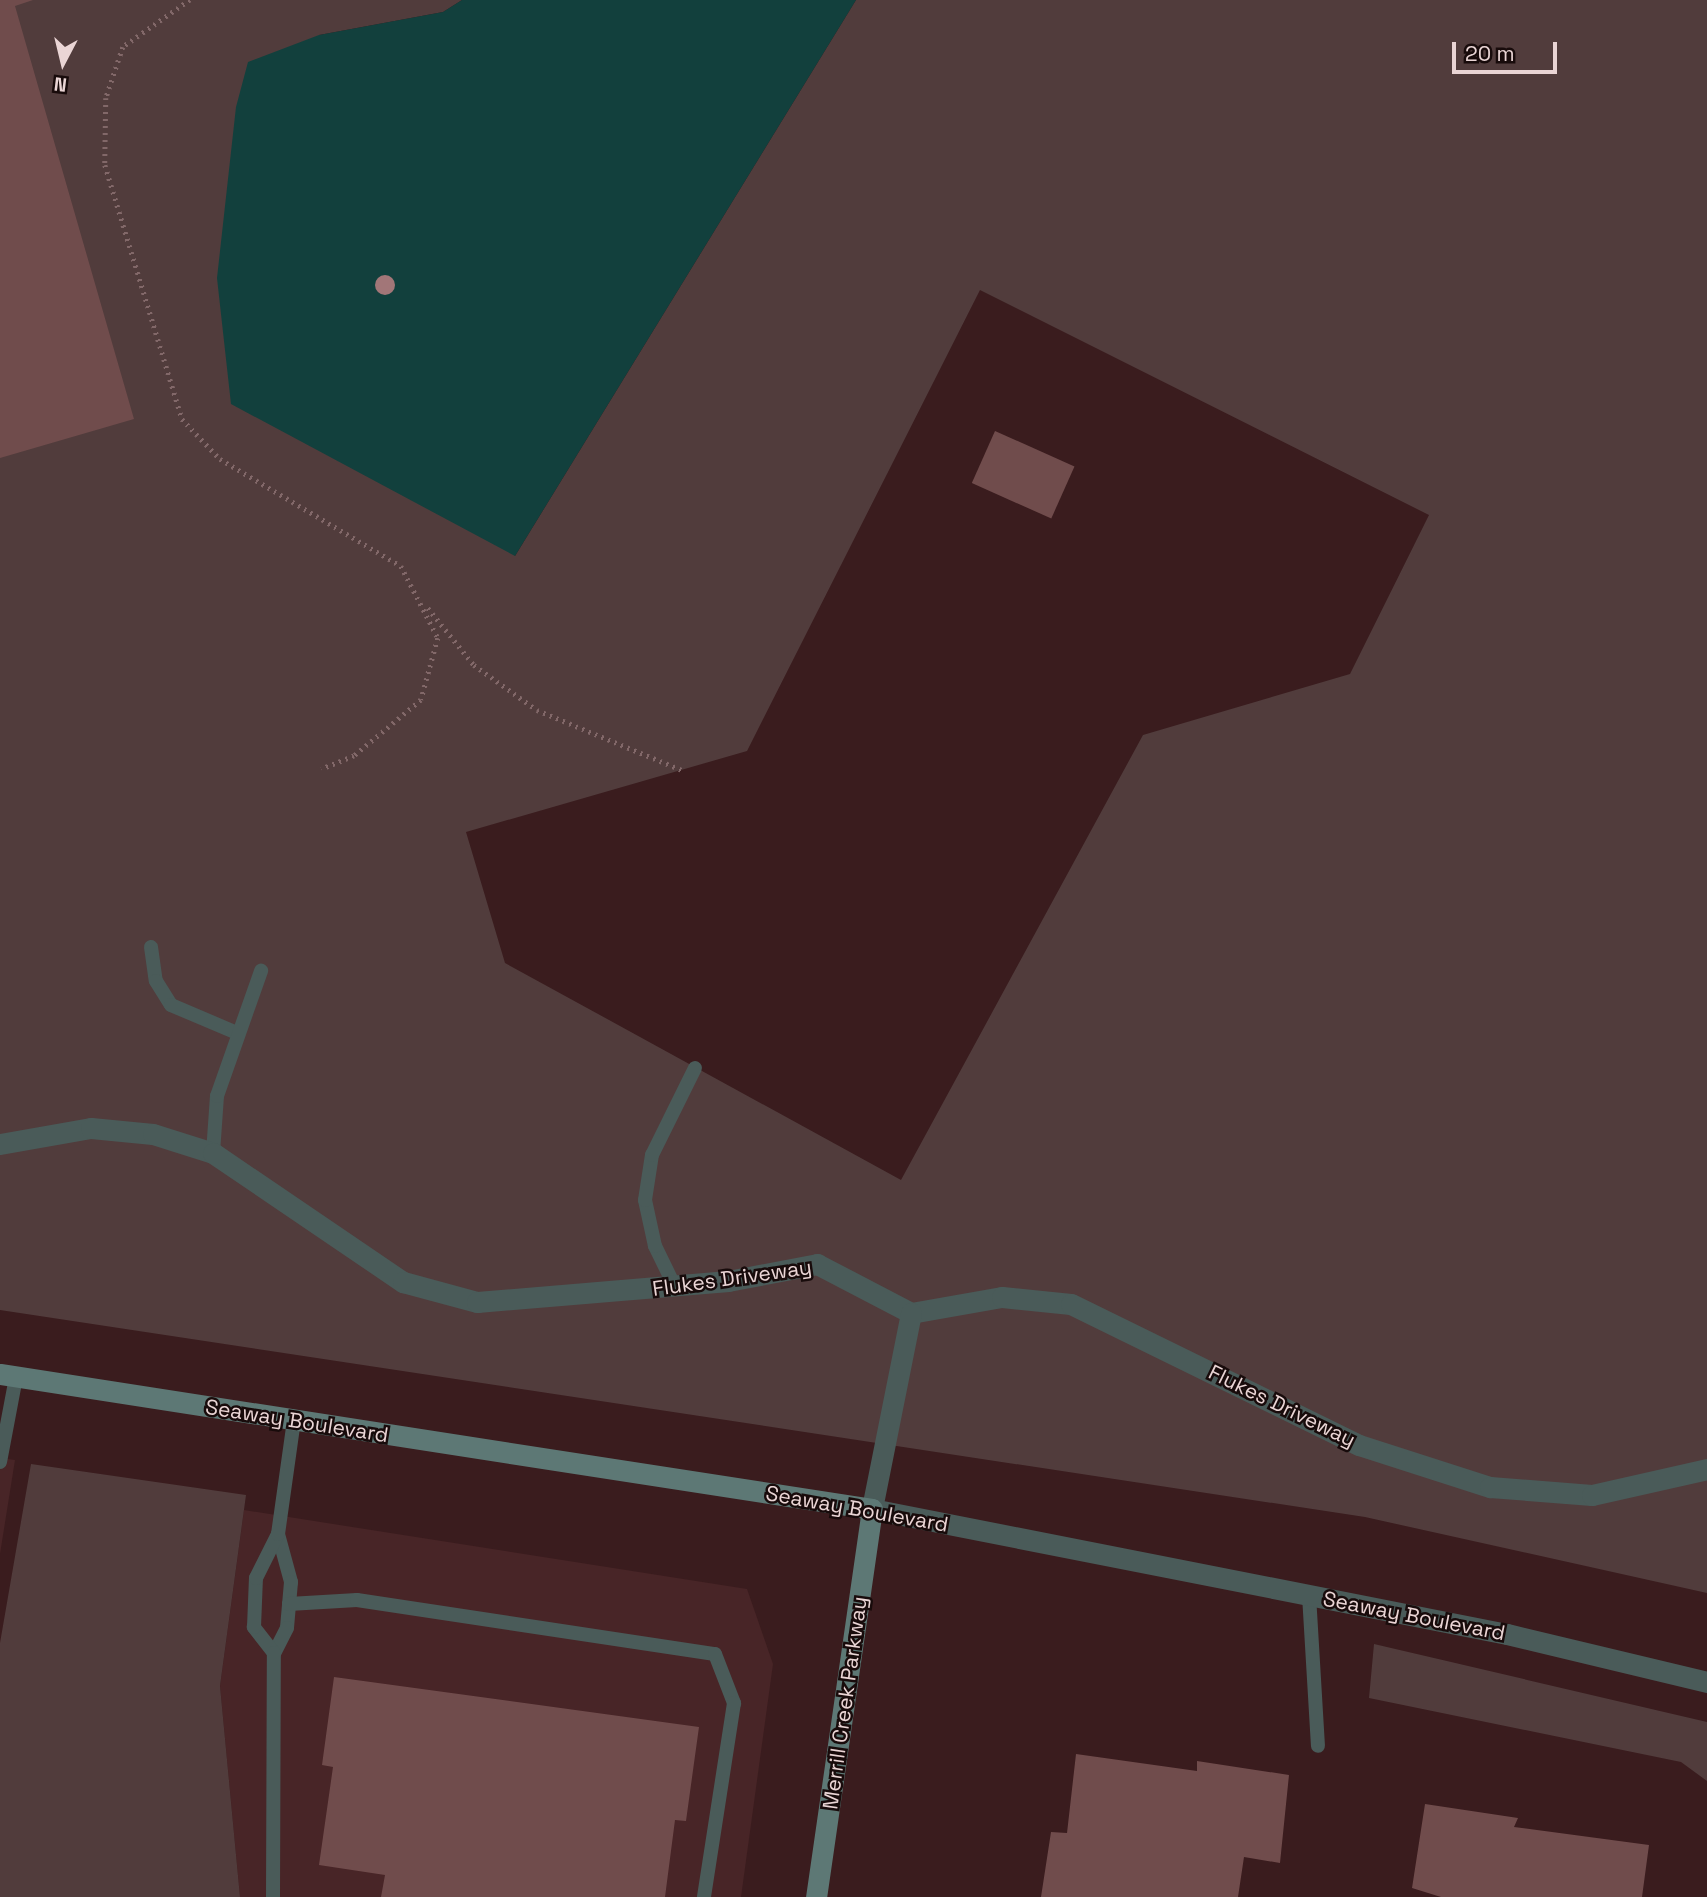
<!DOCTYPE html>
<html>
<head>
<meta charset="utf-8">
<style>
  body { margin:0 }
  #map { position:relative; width:1707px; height:1897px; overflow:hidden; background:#3a1c1e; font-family:"Space Grotesk",sans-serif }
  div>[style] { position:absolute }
  .built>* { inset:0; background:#482527 }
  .green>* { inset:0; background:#513c3c }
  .water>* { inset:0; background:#12403d }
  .building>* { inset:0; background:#704c4c; transform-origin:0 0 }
  .path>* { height:4.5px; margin-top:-2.25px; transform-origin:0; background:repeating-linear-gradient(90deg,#826869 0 2px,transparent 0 7px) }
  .lane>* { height:14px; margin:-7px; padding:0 7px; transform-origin:7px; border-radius:7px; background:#4a5b59 }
  .street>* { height:21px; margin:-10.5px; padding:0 10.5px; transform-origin:10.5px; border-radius:10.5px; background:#4a5b59 }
  .secondary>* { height:21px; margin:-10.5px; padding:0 10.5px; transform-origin:10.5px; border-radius:10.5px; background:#5d7875 }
  .trees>* { width:20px; height:20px; margin:-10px; border-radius:50%; background:#a27678 }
  span { translate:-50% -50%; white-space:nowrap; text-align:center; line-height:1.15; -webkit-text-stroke:5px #180b0b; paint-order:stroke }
  .street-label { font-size:21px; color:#ead5d5 }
  .north { position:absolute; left:28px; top:28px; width:70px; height:70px; -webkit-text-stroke:5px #180b0b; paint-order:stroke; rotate:187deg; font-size:19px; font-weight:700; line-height:28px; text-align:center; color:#ead5d5 }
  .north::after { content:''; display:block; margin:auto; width:24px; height:32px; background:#ead5d5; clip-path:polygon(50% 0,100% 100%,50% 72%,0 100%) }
  .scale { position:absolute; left:1452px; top:42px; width:105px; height:32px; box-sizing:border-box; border:4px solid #ead5d5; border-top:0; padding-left:9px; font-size:21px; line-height:24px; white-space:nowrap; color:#ead5d5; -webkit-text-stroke:5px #180b0b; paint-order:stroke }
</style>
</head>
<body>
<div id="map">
  <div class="built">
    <i style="clip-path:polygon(0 1458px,15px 1460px,0 1554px)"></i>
    <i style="clip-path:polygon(244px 1510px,747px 1589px,773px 1664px,741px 1897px,240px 1897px,220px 1686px)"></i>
  </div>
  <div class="green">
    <i style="clip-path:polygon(evenodd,0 0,462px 0,443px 12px,319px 35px,515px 556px,856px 0,1707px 0,1707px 1593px,1365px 1517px,0 1310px,0 0,980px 290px,1429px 515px,1350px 674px,1143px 735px,901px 1180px,505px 963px,466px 832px,747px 751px,980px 290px)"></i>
    <i style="clip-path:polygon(31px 1464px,246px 1495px,220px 1686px,240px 1897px,0 1897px,0 1643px)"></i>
    <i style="clip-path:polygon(1374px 1644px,1707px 1722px,1707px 1781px,1681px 1762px,1369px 1698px)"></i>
  </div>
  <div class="water">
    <i style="clip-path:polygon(462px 0,856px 0,515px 556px,231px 404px,217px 278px,236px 107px,248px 62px,319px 35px,443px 12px)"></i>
  </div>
  <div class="building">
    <i style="clip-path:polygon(0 0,33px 0,15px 6px,134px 419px,0 458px)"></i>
    <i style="left:995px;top:431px;width:87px;height:57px;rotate:24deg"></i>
    <i style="clip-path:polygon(334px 1677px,699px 1727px,686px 1821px,675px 1820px,665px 1897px,381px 1897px,385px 1875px,319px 1865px,333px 1767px,322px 1765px)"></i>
    <i style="clip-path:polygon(1076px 1754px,1197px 1771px,1197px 1761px,1289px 1775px,1280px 1863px,1244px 1857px,1238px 1897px,1041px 1897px,1051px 1832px,1067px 1833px)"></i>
    <i style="clip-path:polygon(1425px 1804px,1518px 1818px,1514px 1827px,1649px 1845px,1642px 1897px,1441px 1897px,1412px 1888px)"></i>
  </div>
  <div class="path">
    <i style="left:190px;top:0;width:82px;rotate:145deg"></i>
    <i style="left:123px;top:47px;width:54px;rotate:108.4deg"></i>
    <i style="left:106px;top:98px;width:67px;rotate:90.9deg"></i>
    <i style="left:105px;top:165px;width:265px;rotate:73.1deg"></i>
    <i style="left:182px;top:419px;width:55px;rotate:46.5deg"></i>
    <i style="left:220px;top:459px;width:210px;rotate:30.6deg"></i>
    <i style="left:401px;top:566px;width:81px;rotate:62.8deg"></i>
    <i style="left:438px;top:638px;width:64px;rotate:105.3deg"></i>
    <i style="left:421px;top:700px;width:87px;rotate:140.1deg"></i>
    <i style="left:354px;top:756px;width:35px;rotate:158deg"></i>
    <i style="left:428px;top:608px;width:73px;rotate:51.1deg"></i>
    <i style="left:474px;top:665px;width:77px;rotate:35.5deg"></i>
    <i style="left:537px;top:710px;width:157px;rotate:22.5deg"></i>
  </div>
  <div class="lane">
    <i style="left:151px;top:947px;width:34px;rotate:82deg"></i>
    <i style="left:156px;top:981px;width:28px;rotate:58deg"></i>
    <i style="left:171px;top:1005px;width:72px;rotate:23deg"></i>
    <i style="left:213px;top:1153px;width:57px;rotate:-86deg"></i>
    <i style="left:217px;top:1096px;width:133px;rotate:-70.6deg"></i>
    <i style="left:675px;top:1287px;width:46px;rotate:-116deg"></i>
    <i style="left:655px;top:1246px;width:47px;rotate:-102.3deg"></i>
    <i style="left:645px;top:1200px;width:46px;rotate:-81.2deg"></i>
    <i style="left:652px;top:1155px;width:97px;rotate:-63.7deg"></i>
    <i style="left:0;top:1462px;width:86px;rotate:-79.3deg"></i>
    <i style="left:278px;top:1534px;width:50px;rotate:74.8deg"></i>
    <i style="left:291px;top:1582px;width:46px;rotate:95deg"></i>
    <i style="left:287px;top:1628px;width:28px;rotate:117deg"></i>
    <i style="left:274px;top:1653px;width:33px;rotate:-128deg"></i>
    <i style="left:254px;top:1627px;width:49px;rotate:-87.7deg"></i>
    <i style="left:256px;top:1578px;width:49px;rotate:-63.4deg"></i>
    <i style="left:278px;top:1534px;width:115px;rotate:-82deg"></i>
    <i style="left:1309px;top:1595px;width:151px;rotate:86.6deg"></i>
    <i style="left:289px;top:1604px;width:68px;rotate:-3.4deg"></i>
    <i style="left:357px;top:1600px;width:362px;rotate:8.6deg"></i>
    <i style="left:715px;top:1654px;width:53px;rotate:68.8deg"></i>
    <i style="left:734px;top:1703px;width:196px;rotate:98.8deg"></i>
    <i style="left:273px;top:1897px;width:244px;rotate:-89.8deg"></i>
  </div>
  <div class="street">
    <i style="left:0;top:1144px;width:92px;rotate:-10deg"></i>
    <i style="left:91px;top:1128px;width:62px;rotate:5.5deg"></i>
    <i style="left:153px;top:1134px;width:63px;rotate:17.6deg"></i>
    <i style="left:213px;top:1153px;width:230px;rotate:34.2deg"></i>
    <i style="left:403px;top:1282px;width:77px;rotate:15.1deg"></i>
    <i style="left:477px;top:1302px;width:252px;rotate:-4.8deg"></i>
    <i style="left:728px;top:1281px;width:91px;rotate:-10.8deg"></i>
    <i style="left:817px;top:1264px;width:106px;rotate:27.5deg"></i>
    <i style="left:911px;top:1313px;width:92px;rotate:-10deg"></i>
    <i style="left:1002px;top:1297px;width:69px;rotate:5.8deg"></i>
    <i style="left:1071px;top:1304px;width:321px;rotate:26.1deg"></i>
    <i style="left:1359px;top:1445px;width:138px;rotate:17.8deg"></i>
    <i style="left:1490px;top:1487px;width:102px;rotate:4.5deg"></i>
    <i style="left:1592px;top:1495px;width:118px;rotate:-12.7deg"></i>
    <i style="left:911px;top:1313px;width:200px;rotate:101.3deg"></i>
    <i style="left:872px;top:1509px;width:647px;rotate:11.14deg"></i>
    <i style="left:1507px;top:1634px;width:206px;rotate:13.5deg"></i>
  </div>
  <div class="secondary">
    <i style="left:0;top:1374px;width:882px;rotate:8.8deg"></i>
    <i style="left:872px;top:1509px;width:392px;rotate:98.2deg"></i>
  </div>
  <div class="trees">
    <i style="left:385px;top:285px"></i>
  </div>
  <div class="street-label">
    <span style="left:732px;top:1278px;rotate:-8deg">Flukes Driveway</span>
    <span style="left:1282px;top:1406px;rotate:26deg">Flukes Driveway</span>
    <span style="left:297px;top:1421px;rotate:9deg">Seaway Boulevard</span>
    <span style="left:857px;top:1509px;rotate:10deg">Seaway Boulevard</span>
    <span style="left:1414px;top:1616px;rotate:11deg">Seaway Boulevard</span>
    <span style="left:845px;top:1703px;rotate:-82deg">Merrill Creek Parkway</span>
  </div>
  <div class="north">N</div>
  <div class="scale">20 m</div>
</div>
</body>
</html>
